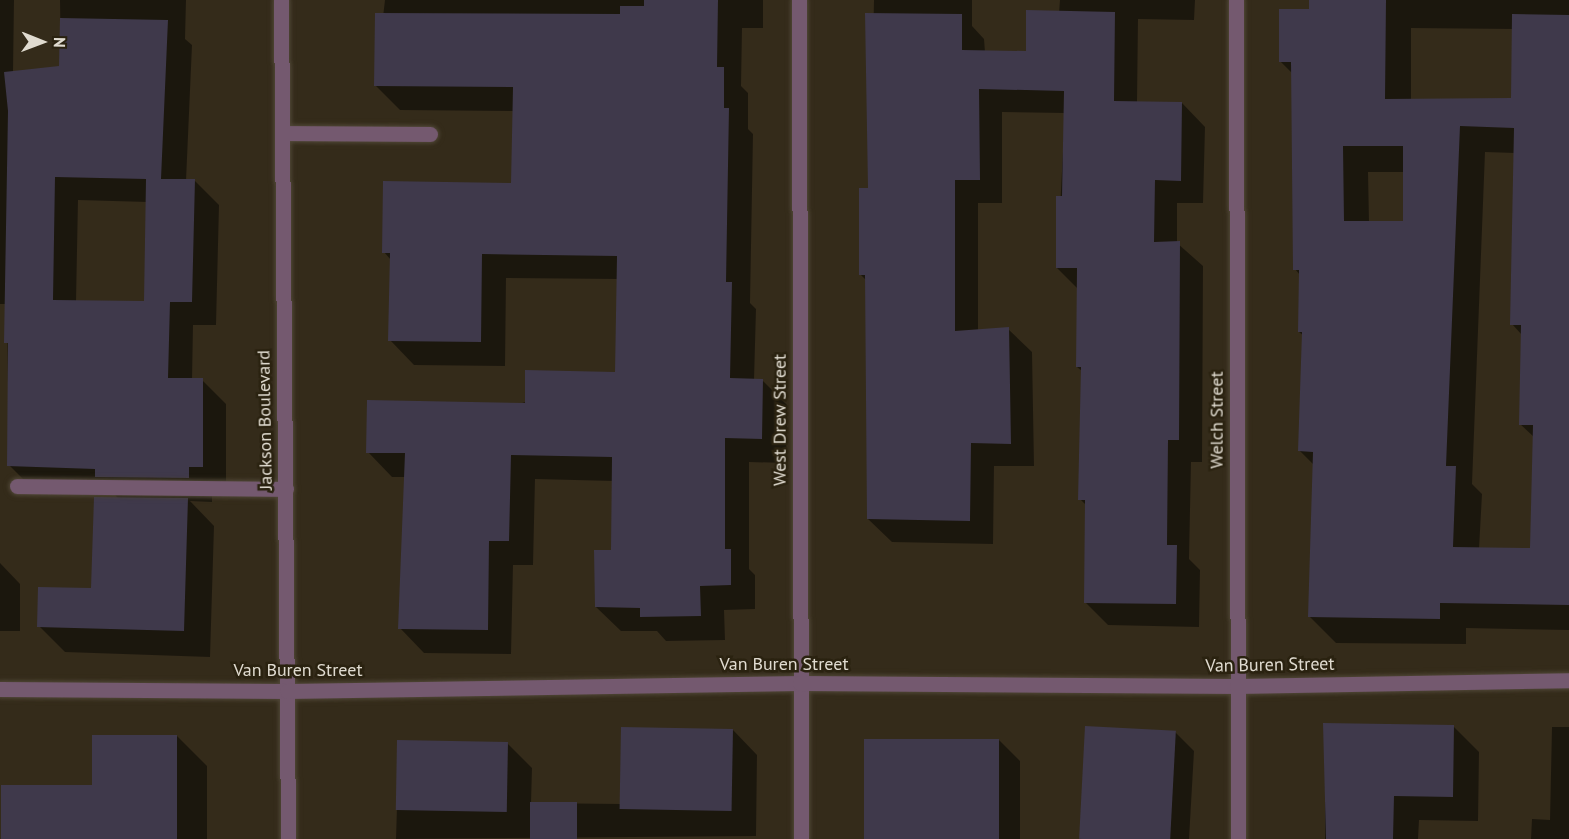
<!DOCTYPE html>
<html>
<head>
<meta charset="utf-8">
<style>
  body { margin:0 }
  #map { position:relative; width:1569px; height:839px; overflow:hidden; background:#342b1a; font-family:"PT Sans",sans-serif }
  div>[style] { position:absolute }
  .shadow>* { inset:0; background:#0007 }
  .building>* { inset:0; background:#3f394b; transform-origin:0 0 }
  .roads { filter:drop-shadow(0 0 2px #504737) drop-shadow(0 0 2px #504737) }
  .service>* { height:15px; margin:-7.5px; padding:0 7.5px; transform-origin:7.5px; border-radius:7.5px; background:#74596f }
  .minor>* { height:15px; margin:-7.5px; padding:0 7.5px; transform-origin:7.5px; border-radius:7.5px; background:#74596f }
  .tertiary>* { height:15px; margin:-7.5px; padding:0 7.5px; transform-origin:7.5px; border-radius:7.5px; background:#74596f }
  span { translate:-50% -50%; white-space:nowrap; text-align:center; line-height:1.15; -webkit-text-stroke:5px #2a2210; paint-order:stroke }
  .street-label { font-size:18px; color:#e0dbd0 }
  .north { position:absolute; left:12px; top:12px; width:60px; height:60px; -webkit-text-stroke:4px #2a2210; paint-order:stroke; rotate:91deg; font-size:16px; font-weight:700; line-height:24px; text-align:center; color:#e0dbd0 }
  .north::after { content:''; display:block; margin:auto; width:21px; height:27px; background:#e0dbd0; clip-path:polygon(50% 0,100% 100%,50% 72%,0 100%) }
</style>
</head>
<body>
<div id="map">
  <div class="shadow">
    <i style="clip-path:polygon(evenodd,0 0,14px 0,13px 72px,61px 67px,60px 0,186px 0,185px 39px,192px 45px,186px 181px,195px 181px,219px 205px,216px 325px,193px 325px,192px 380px,202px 380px,226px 404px,226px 490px,212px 490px,212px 502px,190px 501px,214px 526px,210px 657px,65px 652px,39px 626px,93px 590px,118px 498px,112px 492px,33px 489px,9px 465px,7px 304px,0 304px,0 0,78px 200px,148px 202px,146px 303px,76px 302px,78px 200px)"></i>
    <i style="clip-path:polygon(385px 0,763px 0,763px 28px,742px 28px,741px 86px,748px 93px,748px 129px,753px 134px,750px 303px,756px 309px,754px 380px,763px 381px,787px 405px,786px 463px,749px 462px,749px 569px,755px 575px,755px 609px,724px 610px,725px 640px,666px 641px,657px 631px,621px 631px,596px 607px,613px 551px,614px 481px,535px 479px,533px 565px,513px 565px,511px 654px,424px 653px,400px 628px,405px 477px,392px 477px,368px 452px,617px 373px,618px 279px,506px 278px,505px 366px,414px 365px,390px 340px,391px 260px,384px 252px,512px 184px,514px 111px,400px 110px,375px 85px)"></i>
    <i style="clip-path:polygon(874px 0,972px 0,972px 26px,984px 39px,985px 52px,1027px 53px,1059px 13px,1060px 0,1195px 0,1194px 20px,1138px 19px,1137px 102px,1182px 103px,1205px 127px,1203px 203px,1177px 203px,1177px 243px,1203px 266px,1202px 462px,1191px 462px,1189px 559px,1200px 570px,1199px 627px,1108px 625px,1085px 602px,1087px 506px,1080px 499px,1082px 371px,1077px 367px,1078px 289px,1057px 268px,1065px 113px,1002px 112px,1002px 203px,978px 203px,978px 331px,1008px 329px,1032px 352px,1034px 466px,994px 466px,993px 544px,892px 542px,868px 519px,866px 280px,860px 274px,870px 190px)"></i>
    <i style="clip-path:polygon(evenodd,1310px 0,1569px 0,1569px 630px,1466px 628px,1466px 644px,1336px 643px,1309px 616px,1314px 465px,1299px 450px,1304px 336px,1299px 332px,1300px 275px,1295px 269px,1293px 74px,1280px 61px,1310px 11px,1310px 0,1411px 28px,1514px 29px,1512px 100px,1411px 100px,1411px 28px,1310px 0,1485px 152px,1515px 153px,1512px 324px,1522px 335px,1520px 424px,1534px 437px,1532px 550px,1479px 549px,1482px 494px,1472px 484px,1485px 152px,1310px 0,1368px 172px,1405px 172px,1405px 222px,1369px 222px,1368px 172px)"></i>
    <i style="clip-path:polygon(0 563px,20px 584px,20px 631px,0 631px)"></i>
    <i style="clip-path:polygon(1325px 724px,1454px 727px,1479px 752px,1478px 821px,1419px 820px,1418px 839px,1325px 839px)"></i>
    <i style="clip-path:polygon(1552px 727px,1569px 727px,1569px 839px,1531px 839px,1532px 819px,1550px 820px)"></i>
    <i style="clip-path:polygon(733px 730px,757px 755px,756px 836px,396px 839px,399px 741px,507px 743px,532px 768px,531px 803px,621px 804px)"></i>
    <i style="clip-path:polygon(1175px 732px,1194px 751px,1189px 839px,1082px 839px)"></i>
    <i style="clip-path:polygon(177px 736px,207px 766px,207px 839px,1px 839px)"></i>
    <i style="clip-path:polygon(999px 740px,1020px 761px,1020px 839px,866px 839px)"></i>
  </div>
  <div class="building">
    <i style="clip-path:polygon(644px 0,718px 0,717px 67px,724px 67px,724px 108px,729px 108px,726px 282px,732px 282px,730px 378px,763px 379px,762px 439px,725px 438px,725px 549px,731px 549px,731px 585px,700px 586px,701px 616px,640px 617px,640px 608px,595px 607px,594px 550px,611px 550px,612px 457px,511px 455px,509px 541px,489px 541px,488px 630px,398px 629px,405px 453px,366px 453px,367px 400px,525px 403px,525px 370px,615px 372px,617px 256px,482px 254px,481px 342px,388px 341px,390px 253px,382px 253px,383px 181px,511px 183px,513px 87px,374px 86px,375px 13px,620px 14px,620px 6px,644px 6px)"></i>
    <i style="clip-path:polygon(evenodd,1309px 0,1386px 0,1385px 99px,1511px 98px,1512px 14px,1569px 15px,1569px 605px,1440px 603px,1440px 619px,1308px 617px,1313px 452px,1298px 451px,1302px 332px,1298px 332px,1299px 270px,1293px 270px,1291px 62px,1279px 62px,1279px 9px,1309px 9px,1309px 0,1460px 126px,1514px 128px,1510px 325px,1521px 325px,1519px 425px,1533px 425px,1530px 548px,1453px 547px,1456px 466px,1446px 466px,1460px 126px,1309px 0,1343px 146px,1403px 146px,1403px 221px,1344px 221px,1343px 146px)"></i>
    <i style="clip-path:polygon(1026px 10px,1115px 12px,1114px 101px,1182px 102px,1181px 181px,1155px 180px,1154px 242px,1180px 241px,1179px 440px,1168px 440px,1167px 545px,1177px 545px,1176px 604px,1084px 603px,1085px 500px,1078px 500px,1081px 367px,1076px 367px,1077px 268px,1056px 268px,1056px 196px,1062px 196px,1064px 91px,979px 89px,980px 180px,955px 180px,955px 331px,1009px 327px,1011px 444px,971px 443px,970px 521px,867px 519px,865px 275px,859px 275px,859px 188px,868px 188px,865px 13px,962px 14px,962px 50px,1026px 51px)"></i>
    <i style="clip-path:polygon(evenodd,60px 18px,168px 20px,161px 179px,195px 179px,192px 302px,170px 302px,168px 378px,203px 378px,203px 467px,189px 467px,189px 478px,95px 477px,95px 469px,7px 466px,8px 343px,4px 343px,8px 111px,4px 72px,59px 66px,60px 18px,55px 177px,146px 179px,144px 301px,53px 300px,55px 177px)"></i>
    <i style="clip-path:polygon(94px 497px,188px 498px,184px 631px,37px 627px,38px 587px,91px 588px)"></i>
    <i style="clip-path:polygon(1323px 723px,1454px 725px,1453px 797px,1394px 796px,1393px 839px,1326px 839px)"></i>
    <i style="left:1085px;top:726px;width:91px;height:113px;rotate:3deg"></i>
    <i style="left:621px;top:727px;width:112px;height:82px;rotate:1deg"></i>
    <i style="clip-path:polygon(92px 735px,177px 735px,177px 839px,1px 839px,1px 785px,92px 785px)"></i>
    <i style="left:864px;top:739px;width:135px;height:100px"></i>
    <i style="left:397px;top:740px;width:111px;height:70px;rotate:1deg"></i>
    <i style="left:530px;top:802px;width:47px;height:37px"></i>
  </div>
  <div class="roads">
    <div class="service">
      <i style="left:282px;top:133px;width:148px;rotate:0.4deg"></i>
      <i style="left:17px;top:486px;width:269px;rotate:0.6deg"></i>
    </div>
    <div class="minor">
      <i style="left:281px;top:0;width:839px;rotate:89.52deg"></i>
      <i style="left:799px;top:0;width:839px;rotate:89.86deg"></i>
      <i style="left:0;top:689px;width:287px;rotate:0.4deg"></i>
      <i style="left:287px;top:691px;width:513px;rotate:-0.89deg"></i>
      <i style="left:800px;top:683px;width:437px;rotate:0.4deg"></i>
      <i style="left:1237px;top:686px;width:332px;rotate:-1deg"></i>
    </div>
    <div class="tertiary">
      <i style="left:1236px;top:0;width:839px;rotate:89.86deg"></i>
    </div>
  </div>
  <div class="street-label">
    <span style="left:265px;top:420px;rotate:-91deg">Jackson Boulevard</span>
    <span style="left:780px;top:420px;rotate:-90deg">West Drew Street</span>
    <span style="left:1217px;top:420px;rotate:-90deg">Welch Street</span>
    <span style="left:784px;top:664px">Van Buren Street</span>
    <span style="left:1270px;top:665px;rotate:-1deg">Van Buren Street</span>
    <span style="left:298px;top:670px">Van Buren Street</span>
  </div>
  <div class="north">N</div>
</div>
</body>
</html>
